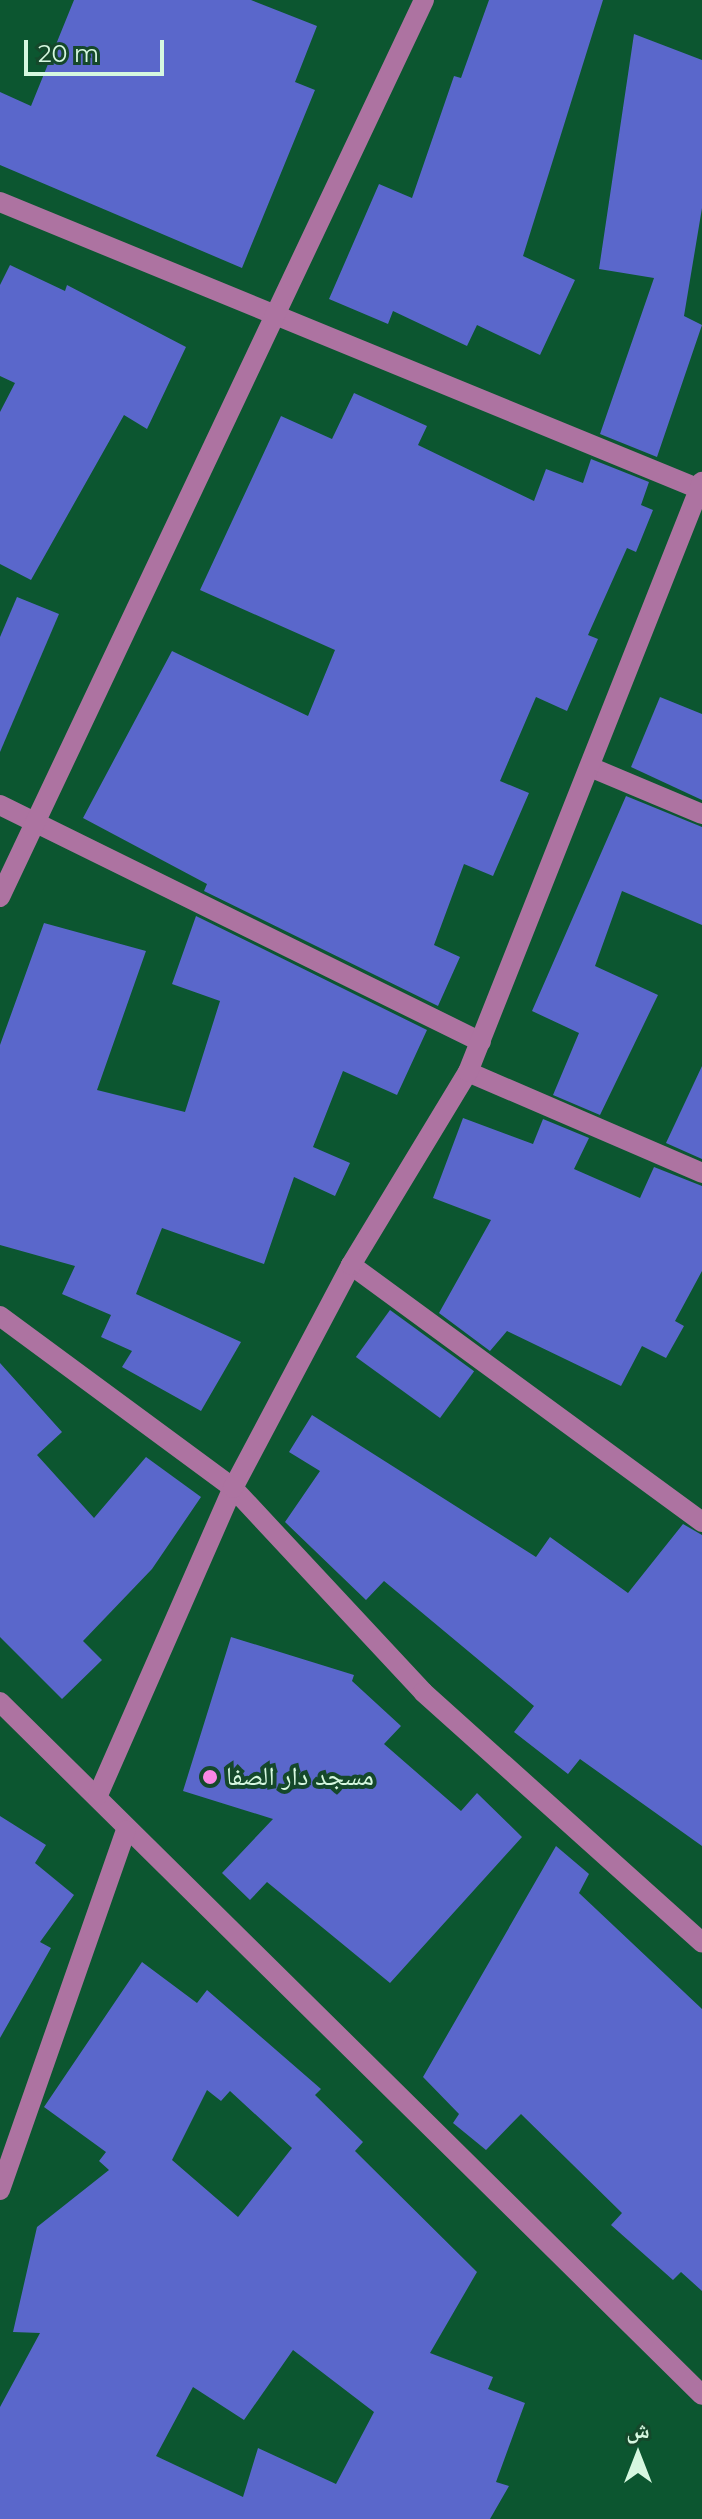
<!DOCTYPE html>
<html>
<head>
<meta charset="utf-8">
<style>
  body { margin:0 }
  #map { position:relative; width:702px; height:2519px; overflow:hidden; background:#0c5630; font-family:Montserrat,"Noto Naskh Arabic",sans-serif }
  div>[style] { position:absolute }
  .building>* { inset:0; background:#5a67cb; transform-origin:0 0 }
  .minor>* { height:20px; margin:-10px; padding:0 10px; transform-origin:10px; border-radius:10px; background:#ad73a1 }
  .dots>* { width:22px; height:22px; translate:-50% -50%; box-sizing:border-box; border:4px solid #15482b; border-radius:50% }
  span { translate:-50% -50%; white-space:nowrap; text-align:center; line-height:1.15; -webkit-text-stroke:8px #15482b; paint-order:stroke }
  .poi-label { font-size:26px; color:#d6f8e0 }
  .left { translate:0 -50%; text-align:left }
  .north { position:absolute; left:598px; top:2415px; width:80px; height:80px; -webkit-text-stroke:6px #15482b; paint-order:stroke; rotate:0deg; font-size:22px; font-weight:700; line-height:32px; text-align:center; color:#d6f8e0 }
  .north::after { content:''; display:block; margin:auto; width:28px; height:36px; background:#d6f8e0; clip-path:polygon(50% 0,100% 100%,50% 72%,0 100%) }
  .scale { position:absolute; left:24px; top:40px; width:140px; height:36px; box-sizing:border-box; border:4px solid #d6f8e0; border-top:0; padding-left:10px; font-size:24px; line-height:28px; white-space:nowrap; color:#d6f8e0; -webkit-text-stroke:6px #15482b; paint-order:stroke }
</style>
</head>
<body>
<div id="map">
  <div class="building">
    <i style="clip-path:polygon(74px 0,251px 0,317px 26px,295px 82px,315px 90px,242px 268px,0 165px,0 92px,31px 106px)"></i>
    <i style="clip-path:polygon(489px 0,603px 0,523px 256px,575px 280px,540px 355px,477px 325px,467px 346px,393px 311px,388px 324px,329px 299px,379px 184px,412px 198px,454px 76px,461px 78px)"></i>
    <i style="clip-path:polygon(634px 34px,702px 60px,702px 208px,684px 316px,702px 325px,657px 457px,600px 434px,654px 278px,599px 269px)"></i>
    <i style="clip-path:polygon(10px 265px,65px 291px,67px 285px,186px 347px,147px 429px,124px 415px,31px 580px,0 564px,0 412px,15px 383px,0 376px,0 285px)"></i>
    <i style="clip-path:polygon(354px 393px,427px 426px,418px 445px,534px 501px,546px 469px,583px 483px,591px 459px,649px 482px,641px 505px,653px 510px,636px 552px,627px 548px,588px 635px,598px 639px,567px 711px,536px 697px,500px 781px,529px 793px,493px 876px,464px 864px,434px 945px,460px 957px,438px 1006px,204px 891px,207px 884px,83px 818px,172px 651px,308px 716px,335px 650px,200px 590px,281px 416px,332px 439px)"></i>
    <i style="clip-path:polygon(17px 597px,59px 614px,0 752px,0 637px)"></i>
    <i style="clip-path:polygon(660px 697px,702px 714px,702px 800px,631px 767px)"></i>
    <i style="clip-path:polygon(626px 796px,702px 827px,702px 925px,622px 891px,595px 966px,658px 995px,600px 1115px,553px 1095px,579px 1033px,532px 1011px)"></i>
    <i style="clip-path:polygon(196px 916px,427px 1030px,397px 1095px,343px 1071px,313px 1147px,350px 1163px,335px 1196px,294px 1177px,264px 1264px,162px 1228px,136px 1294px,241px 1342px,201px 1411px,122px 1367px,132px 1351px,101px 1337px,111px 1315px,62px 1294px,75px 1266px,0 1245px,0 1045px,44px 923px,146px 951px,97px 1090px,185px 1112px,220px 1001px,172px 984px)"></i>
    <i style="clip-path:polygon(702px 1066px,702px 1159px,666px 1143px)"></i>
    <i style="clip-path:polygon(463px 1118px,533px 1144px,543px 1119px,589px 1138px,574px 1169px,640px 1198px,654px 1167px,702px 1186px,702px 1271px,675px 1321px,684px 1326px,666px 1358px,642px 1346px,621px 1386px,507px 1331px,490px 1351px,439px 1313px,491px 1220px,433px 1198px)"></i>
    <i style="left:390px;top:1310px;width:104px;height:58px;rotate:36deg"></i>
    <i style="clip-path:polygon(0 1363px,62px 1432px,37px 1455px,94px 1518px,146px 1457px,201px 1497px,152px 1569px,83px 1641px,102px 1660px,62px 1699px,0 1637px)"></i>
    <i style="clip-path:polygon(312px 1415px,536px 1557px,550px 1537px,628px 1593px,683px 1524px,702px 1535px,702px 1846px,580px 1759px,568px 1774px,514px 1732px,534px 1706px,384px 1581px,366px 1600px,285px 1522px,320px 1471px,289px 1452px)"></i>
    <i style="clip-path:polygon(231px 1637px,354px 1675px,352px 1681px,401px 1726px,384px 1744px,461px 1811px,477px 1793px,522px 1837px,390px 1983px,267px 1882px,250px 1900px,222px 1873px,273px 1819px,183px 1791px)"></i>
    <i style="clip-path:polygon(0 1816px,46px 1845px,35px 1863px,74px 1895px,40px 1942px,51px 1948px,0 2038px)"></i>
    <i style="clip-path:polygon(556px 1846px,589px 1874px,579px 1893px,702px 2009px,702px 2291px,681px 2272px,673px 2280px,611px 2225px,622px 2213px,521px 2114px,486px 2150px,453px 2123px,459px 2114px,423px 2077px)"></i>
    <i style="clip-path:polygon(evenodd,142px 1962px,197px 2003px,207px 1990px,321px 2089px,315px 2095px,363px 2142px,355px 2151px,477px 2272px,430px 2353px,493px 2377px,488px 2389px,525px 2403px,496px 2482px,509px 2486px,490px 2519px,0 2519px,0 2407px,40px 2333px,13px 2332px,37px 2227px,109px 2170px,99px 2161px,106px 2152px,44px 2107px,142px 1962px,207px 2090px,221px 2101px,230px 2091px,292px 2148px,238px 2217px,172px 2160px,207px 2090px,142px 1962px,293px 2350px,374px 2412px,336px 2484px,258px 2448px,243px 2497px,156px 2456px,193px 2387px,244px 2420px,293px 2350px)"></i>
  </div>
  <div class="minor">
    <i style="left:0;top:202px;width:759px;rotate:22.31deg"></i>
    <i style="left:590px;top:767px;width:121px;rotate:22.8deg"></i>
    <i style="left:0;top:805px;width:536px;rotate:26.23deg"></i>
    <i style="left:0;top:897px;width:992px;rotate:-64.7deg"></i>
    <i style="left:468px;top:1072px;width:255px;rotate:23.3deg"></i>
    <i style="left:351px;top:1265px;width:435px;rotate:36.2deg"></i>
    <i style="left:0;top:1316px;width:290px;rotate:36.4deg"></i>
    <i style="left:233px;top:1488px;width:279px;rotate:47deg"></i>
    <i style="left:423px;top:1692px;width:375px;rotate:41.9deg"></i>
    <i style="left:0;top:1702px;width:986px;rotate:44.63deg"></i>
    <i style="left:98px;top:1795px;width:335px;rotate:-66.3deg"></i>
    <i style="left:233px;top:1488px;width:252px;rotate:-62.1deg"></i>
    <i style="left:351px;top:1265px;width:226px;rotate:-58.8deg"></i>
    <i style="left:468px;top:1072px;width:635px;rotate:-68.37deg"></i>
    <i style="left:0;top:2190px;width:381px;rotate:-70.7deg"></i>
  </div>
  <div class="dots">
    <i style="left:210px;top:1777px;background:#fb87e5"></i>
  </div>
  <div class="poi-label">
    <span class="left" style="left:226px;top:1777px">مسجد دار الصفا</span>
  </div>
  <div class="north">ش</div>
  <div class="scale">20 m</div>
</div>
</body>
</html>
